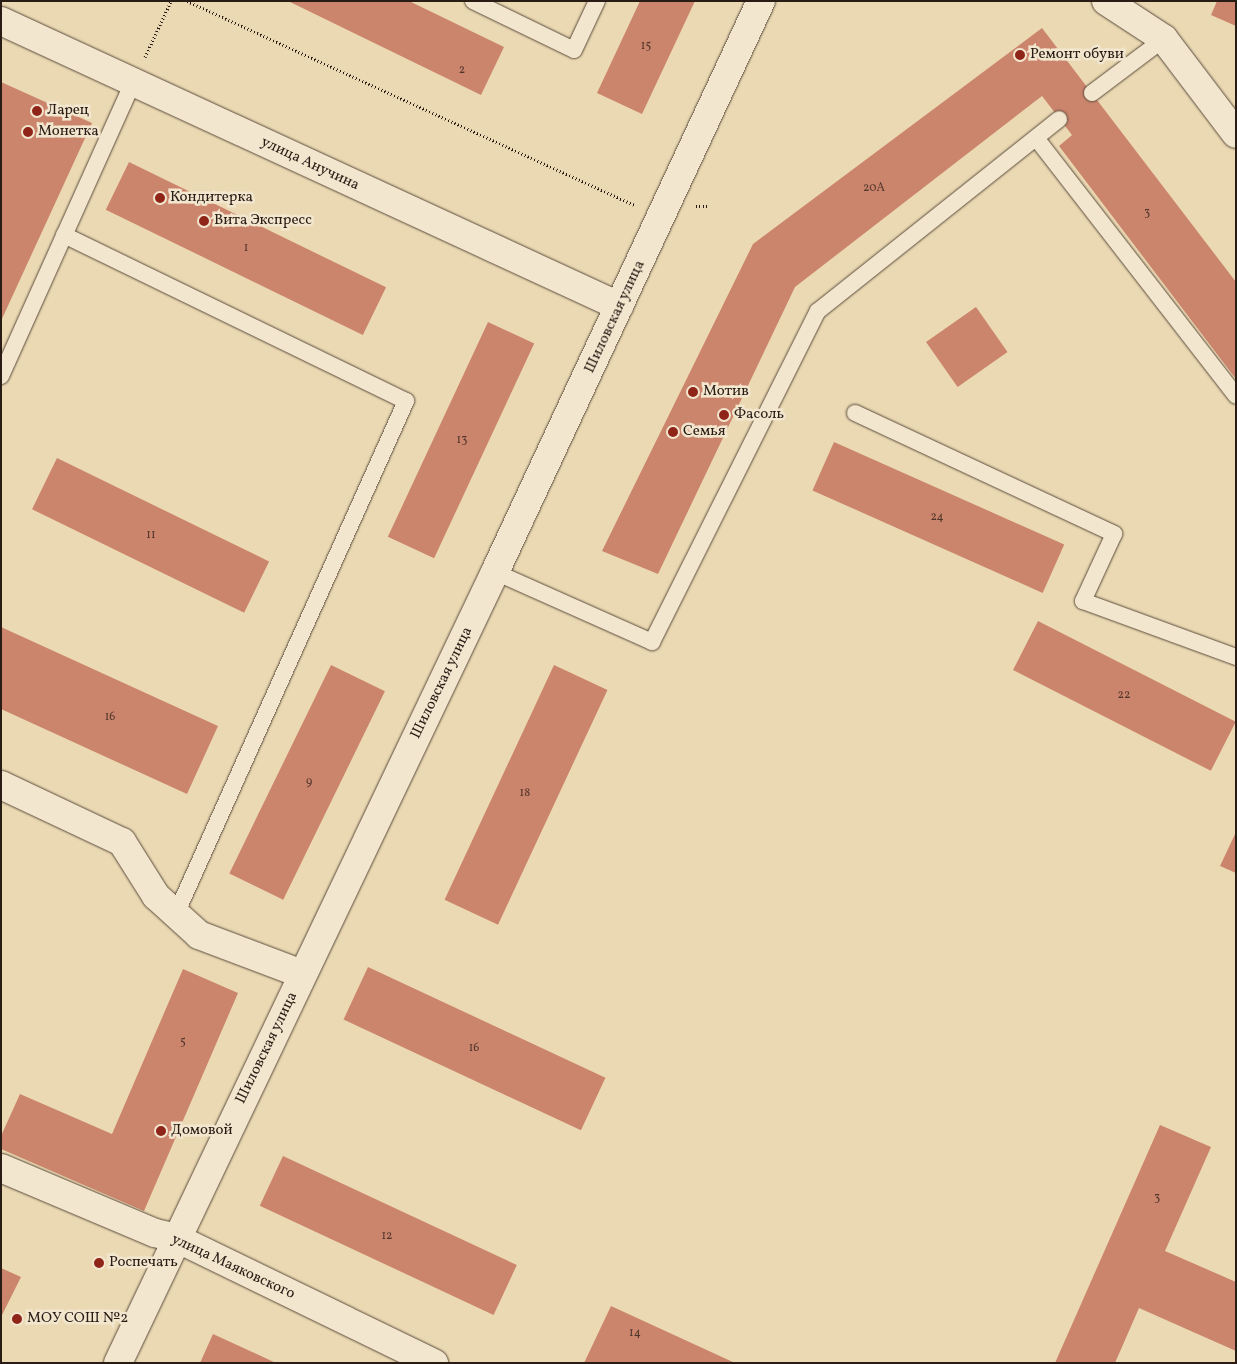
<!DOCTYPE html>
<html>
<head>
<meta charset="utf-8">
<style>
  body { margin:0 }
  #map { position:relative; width:1237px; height:1364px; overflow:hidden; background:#ebd9b3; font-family:Vollkorn,serif }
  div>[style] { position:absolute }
  .building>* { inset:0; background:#cc856d; transform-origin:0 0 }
  .path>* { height:3px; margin-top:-1.5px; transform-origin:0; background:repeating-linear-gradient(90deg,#291c15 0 1px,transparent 0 3.5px) }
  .roads { filter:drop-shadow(0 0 1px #5a4b3c) drop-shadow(0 0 1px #5a4b3c) }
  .lane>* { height:16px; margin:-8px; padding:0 8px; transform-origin:8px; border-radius:8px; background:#f2e6ce }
  .street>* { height:28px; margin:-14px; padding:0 14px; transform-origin:14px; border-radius:14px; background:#f2e6ce }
  .secondary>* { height:28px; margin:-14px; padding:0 14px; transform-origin:14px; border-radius:14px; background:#f2e6ce }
  .dots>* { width:14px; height:14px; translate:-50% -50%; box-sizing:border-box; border:2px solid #f2e6ce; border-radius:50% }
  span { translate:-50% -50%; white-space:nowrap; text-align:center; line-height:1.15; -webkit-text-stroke:5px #f2e6ce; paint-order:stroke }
  .number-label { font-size:12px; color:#52362b }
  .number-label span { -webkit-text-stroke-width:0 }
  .poi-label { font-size:15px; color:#291c15 }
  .left { translate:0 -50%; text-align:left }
  .street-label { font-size:15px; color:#291c15 }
  .frame { position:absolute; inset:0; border:2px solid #291c15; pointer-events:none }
</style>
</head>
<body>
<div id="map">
  <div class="building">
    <i style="clip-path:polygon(288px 1px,409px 1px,504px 47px,481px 95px)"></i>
    <i style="clip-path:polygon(640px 1px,695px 1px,642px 114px,597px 93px)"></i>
    <i style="clip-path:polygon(1217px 1px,1236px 1px,1236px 26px,1211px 15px)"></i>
    <i style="clip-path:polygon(1042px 28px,1236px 282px,1236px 379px,1059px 146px,1072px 135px,1042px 96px,795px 287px,658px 574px,602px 551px,753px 244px)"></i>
    <i style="clip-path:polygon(1px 82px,92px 123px,1px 321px)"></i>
    <i style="left:129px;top:162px;width:286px;height:53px;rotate:26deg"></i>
    <i style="left:976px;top:307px;width:55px;height:61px;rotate:55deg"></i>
    <i style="left:488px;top:322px;width:51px;height:237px;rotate:25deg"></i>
    <i style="left:834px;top:442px;width:252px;height:53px;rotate:24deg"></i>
    <i style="left:57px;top:458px;width:236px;height:57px;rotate:26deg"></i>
    <i style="left:1038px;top:621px;width:222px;height:55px;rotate:27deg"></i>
    <i style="clip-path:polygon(1px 627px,218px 726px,187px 794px,1px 709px)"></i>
    <i style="left:331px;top:665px;width:60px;height:232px;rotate:26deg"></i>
    <i style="left:554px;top:665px;width:59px;height:259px;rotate:25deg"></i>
    <i style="clip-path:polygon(1236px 832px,1236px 873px,1220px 866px)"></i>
    <i style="left:368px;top:967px;width:262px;height:58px;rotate:25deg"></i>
    <i style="clip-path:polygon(183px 969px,238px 993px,144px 1211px,1px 1149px,1px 1136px,20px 1094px,112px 1134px)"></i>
    <i style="clip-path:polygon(1160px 1125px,1211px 1147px,1165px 1251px,1236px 1282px,1236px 1351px,1139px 1308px,1115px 1363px,1055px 1363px)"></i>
    <i style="left:283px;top:1156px;width:258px;height:55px;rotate:25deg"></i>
    <i style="clip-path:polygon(1px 1268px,21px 1277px,1px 1317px)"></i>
    <i style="clip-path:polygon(611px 1306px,735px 1363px,584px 1363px)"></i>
    <i style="clip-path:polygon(213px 1334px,276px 1363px,200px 1363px)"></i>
  </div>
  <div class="path">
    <i style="left:187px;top:1px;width:492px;rotate:24.5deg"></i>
    <i style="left:145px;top:57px;width:62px;rotate:-65.1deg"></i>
    <i style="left:696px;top:206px;width:14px"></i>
  </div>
  <div class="roads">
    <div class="lane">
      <i style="left:473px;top:1px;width:112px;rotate:25.9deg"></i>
      <i style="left:574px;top:50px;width:54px;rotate:-64.9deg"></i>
      <i style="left:1092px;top:93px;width:90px;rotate:-36.9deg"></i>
      <i style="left:1036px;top:138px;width:326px;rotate:52.2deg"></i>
      <i style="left:64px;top:235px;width:380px;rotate:25.9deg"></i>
      <i style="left:406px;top:401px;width:562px;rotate:114.15deg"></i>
      <i style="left:1px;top:376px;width:322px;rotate:-65.8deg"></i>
      <i style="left:855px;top:413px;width:286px;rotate:25deg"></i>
      <i style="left:1114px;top:534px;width:74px;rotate:114.8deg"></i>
      <i style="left:1083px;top:601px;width:163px;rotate:20.1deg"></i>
      <i style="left:495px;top:572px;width:172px;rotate:24deg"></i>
      <i style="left:652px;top:642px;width:370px;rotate:-63.4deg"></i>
      <i style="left:818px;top:311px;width:308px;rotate:-38.5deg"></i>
    </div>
    <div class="street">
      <i style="left:1px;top:21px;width:681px;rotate:24.76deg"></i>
      <i style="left:1px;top:785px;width:134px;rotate:25.2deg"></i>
      <i style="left:122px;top:842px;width:64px;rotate:57.8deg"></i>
      <i style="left:156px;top:896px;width:58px;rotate:42.2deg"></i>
      <i style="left:199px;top:935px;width:110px;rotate:20.7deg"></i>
      <i style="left:1px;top:1168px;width:167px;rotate:22.9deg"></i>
      <i style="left:155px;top:1233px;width:22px;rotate:13deg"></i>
      <i style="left:176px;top:1238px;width:287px;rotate:25.9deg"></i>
      <i style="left:118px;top:1363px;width:876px;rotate:-64.52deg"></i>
      <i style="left:495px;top:572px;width:630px;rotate:-65.02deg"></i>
    </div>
    <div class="secondary">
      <i style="left:1106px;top:1px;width:69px;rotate:33.2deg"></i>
      <i style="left:1164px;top:39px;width:119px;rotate:52.8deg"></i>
    </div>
  </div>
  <div class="dots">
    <i style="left:1020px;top:55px;background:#8f2418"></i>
    <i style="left:37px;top:111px;background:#8f2418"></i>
    <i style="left:28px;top:132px;background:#8f2418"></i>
    <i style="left:160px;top:198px;background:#8f2418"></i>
    <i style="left:204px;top:221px;background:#8f2418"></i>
    <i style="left:693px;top:392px;background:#8f2418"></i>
    <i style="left:724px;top:415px;background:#8f2418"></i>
    <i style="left:673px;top:432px;background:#8f2418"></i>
    <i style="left:161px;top:1131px;background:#8f2418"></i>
    <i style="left:99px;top:1263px;background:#8f2418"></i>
    <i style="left:17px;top:1319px;background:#8f2418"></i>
  </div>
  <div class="number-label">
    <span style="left:646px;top:47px">15</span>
    <span style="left:462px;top:71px">2</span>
    <span style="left:874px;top:189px">20А</span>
    <span style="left:1147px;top:214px">3</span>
    <span style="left:246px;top:249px">1</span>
    <span style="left:462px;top:441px">13</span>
    <span style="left:937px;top:518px">24</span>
    <span style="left:151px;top:536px">11</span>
    <span style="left:1124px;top:696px">22</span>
    <span style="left:110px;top:718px">16</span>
    <span style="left:309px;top:783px">9</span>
    <span style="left:525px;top:794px">18</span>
    <span style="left:183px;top:1043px">5</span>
    <span style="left:474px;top:1049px">16</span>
    <span style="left:1157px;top:1199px">3</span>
    <span style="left:387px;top:1237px">12</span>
    <span style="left:635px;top:1334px">14</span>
  </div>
  <div class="poi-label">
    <span class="left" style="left:1030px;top:55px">Ремонт обуви</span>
    <span class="left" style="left:47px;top:111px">Ларец</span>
    <span class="left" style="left:38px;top:132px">Монетка</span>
    <span class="left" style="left:170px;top:198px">Кондитерка</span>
    <span class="left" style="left:214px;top:221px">Вита Экспресс</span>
    <span class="left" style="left:703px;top:392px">Мотив</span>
    <span class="left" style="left:734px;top:415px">Фасоль</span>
    <span class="left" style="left:683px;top:432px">Семья</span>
    <span class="left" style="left:171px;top:1131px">Домовой</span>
    <span class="left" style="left:109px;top:1263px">Роспечать</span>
    <span class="left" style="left:27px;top:1319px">МОУ СОШ №2</span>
  </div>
  <div class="street-label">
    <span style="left:310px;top:164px;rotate:25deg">улица Анучина</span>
    <span style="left:615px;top:317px;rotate:-65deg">Шиловская улица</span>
    <span style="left:442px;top:683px;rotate:-64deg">Шиловская улица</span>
    <span style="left:267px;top:1048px;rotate:-64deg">Шиловская улица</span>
    <span style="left:233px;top:1267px;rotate:25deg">улица Маяковского</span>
  </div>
  <div class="frame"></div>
</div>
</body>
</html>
